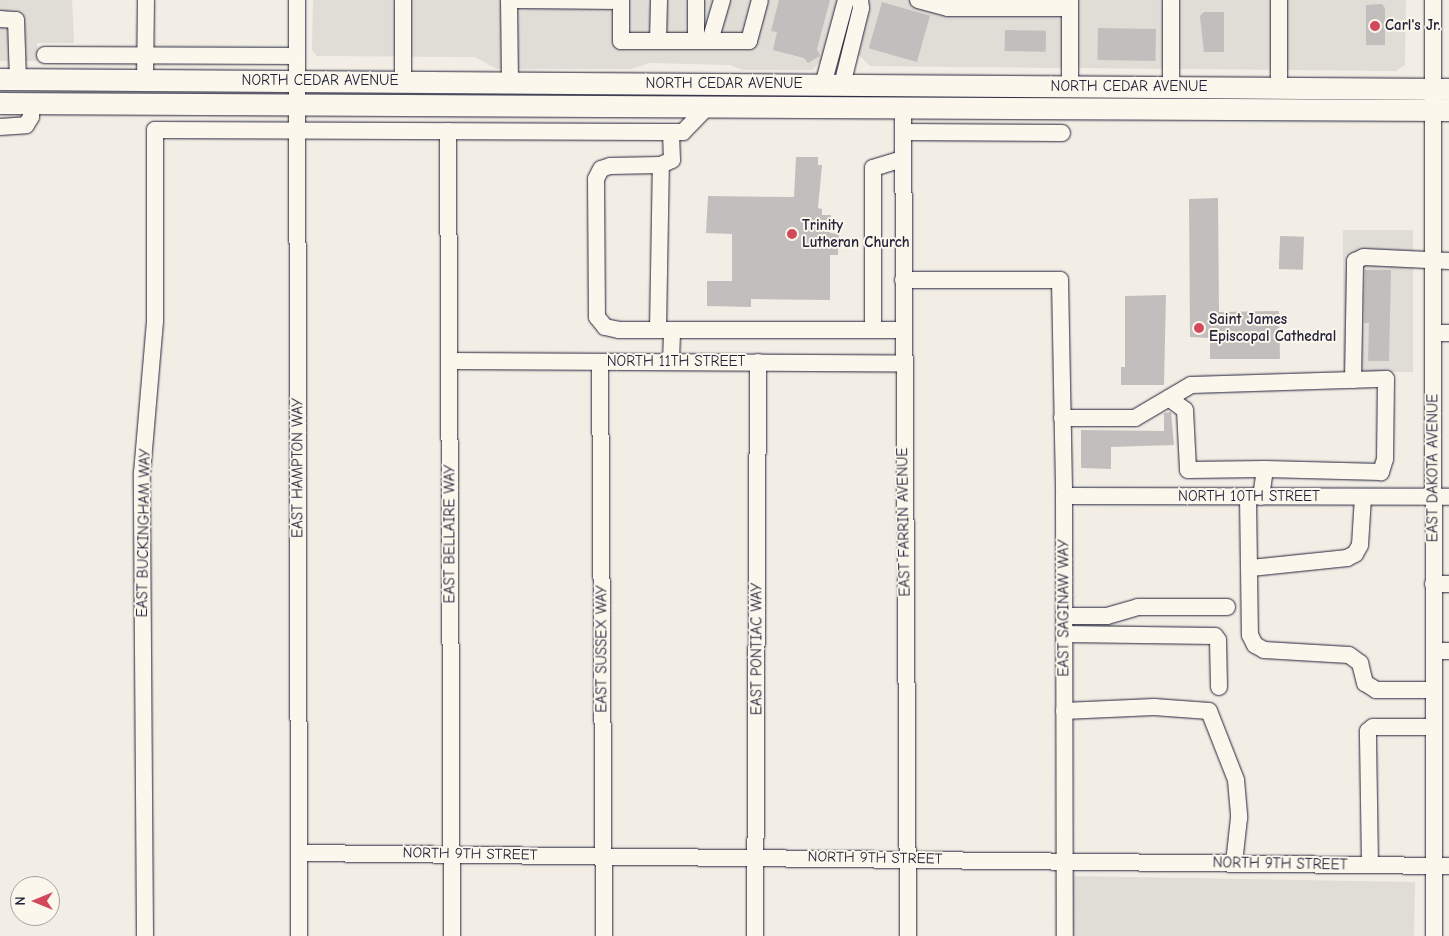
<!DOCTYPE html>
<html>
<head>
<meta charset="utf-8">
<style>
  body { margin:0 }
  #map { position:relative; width:1449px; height:936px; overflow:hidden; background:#f2eee5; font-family:"Comic Neue",sans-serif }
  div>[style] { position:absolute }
  .built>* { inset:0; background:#e0dcd6; transform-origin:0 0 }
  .building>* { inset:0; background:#c2bebe; transform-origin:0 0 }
  .roads { filter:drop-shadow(0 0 1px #22223b) drop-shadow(0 0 1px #22223b) }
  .minor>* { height:16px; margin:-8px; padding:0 8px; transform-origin:8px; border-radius:8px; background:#fbf7ec }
  .major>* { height:21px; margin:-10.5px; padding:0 10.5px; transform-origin:10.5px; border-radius:10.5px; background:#fbf7ec }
  .dots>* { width:14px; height:14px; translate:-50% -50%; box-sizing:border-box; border:2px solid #fbf7ec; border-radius:50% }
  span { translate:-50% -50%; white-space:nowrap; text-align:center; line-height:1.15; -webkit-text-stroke:4px #fbf7ec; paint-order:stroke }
  .poi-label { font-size:15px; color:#22223b; font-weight:700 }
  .left { translate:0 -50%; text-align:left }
  .street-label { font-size:15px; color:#22223b }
  .north { position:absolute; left:10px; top:876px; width:50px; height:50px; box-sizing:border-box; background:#fbf7ec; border:1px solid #a4a2a5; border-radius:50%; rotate:270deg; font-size:14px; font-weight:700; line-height:20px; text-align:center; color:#22223b }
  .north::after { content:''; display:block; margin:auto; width:18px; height:22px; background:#d1495b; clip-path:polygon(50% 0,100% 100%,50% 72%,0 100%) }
</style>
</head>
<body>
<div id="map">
  <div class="built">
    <i style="clip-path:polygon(0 0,72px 0,74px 43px,37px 43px,37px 61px,0 61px)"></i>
    <i style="clip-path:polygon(313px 0,1406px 0,1405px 65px,1396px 71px,870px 66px,860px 56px,820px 62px,812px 70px,743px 70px,729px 65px,650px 63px,631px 69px,497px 69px,475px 57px,317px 56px,312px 50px)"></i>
    <i style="left:1413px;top:230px;width:142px;height:70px;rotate:90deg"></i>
    <i style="left:1070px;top:876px;width:345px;height:60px;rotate:1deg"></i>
  </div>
  <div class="building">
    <i style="clip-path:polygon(779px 0,830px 0,817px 49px,820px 56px,808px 63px,804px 58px,773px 50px,777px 32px,771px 31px)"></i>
    <i style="left:882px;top:2px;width:50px;height:48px;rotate:16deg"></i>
    <i style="clip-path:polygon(1382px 4px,1385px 8px,1385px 45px,1366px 45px,1366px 5px)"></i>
    <i style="clip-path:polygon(1204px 12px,1224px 12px,1224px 52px,1204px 52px,1200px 16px)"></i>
    <i style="left:1098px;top:28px;width:58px;height:32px;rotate:1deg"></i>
    <i style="left:1005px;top:30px;width:41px;height:21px;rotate:1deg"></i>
    <i style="clip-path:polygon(796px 157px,818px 157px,818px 165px,822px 165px,818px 208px,822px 209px,822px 215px,831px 215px,830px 233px,839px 234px,838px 255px,830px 255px,830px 300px,751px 299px,751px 307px,707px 306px,707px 281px,732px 281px,732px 234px,706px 233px,708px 196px,794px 197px)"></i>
    <i style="clip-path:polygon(1218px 198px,1219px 312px,1279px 311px,1280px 359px,1210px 359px,1210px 338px,1190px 337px,1189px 199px)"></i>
    <i style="left:1280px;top:236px;width:24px;height:33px;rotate:2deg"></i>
    <i style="clip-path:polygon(1365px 270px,1391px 270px,1389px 361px,1368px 361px,1369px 323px,1364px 323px)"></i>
    <i style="clip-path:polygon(1166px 295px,1164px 385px,1121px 385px,1121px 367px,1125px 367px,1125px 296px)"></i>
    <i style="clip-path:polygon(1171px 412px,1174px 445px,1111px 447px,1111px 469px,1081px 468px,1081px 430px,1164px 431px,1164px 413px)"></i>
  </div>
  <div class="roads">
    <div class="minor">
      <i style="left:297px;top:0;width:936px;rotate:89.88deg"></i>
      <i style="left:403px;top:0;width:82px;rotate:90deg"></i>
      <i style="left:509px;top:0;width:82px;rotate:89.3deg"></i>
      <i style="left:518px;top:0;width:103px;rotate:0.6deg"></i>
      <i style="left:621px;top:0;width:41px;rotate:90deg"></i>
      <i style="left:621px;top:41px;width:128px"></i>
      <i style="left:749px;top:41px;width:42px;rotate:-75deg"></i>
      <i style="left:918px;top:0;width:31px;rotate:15deg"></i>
      <i style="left:948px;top:8px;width:121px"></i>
      <i style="left:1070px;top:0;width:86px;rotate:90deg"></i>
      <i style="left:1433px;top:0;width:936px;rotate:89.94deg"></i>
      <i style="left:0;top:19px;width:16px;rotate:4deg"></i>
      <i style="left:16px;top:20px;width:59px;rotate:88.1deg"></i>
      <i style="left:658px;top:41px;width:41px;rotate:-88.6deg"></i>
      <i style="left:696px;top:41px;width:41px;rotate:-90deg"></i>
      <i style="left:710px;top:41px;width:43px;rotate:-73.7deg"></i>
      <i style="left:45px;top:55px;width:251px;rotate:0.2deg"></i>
      <i style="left:145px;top:81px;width:81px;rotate:-89.3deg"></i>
      <i style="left:823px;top:85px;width:88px;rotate:-74.9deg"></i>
      <i style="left:842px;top:85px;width:79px;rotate:-76.1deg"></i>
      <i style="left:861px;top:8px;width:8px;rotate:-97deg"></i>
      <i style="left:1171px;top:87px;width:87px;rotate:-90deg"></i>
      <i style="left:1279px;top:88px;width:88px;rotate:-90deg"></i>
      <i style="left:903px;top:108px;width:828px;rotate:89.65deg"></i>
      <i style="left:0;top:127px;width:26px;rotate:-4deg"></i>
      <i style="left:26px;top:125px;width:9px;rotate:-58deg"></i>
      <i style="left:31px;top:117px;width:14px;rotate:-90deg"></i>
      <i style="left:448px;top:131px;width:805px;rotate:89.72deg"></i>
      <i style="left:671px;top:132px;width:28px;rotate:88deg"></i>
      <i style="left:672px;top:160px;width:12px;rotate:156deg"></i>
      <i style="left:661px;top:165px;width:51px;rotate:178.9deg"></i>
      <i style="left:610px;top:166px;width:9px;rotate:162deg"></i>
      <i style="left:601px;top:169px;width:11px;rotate:117deg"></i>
      <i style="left:596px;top:179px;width:138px;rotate:89.6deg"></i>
      <i style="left:597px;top:317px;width:13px;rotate:51deg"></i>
      <i style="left:605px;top:327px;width:14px;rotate:12deg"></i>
      <i style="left:619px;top:330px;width:284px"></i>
      <i style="left:903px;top:132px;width:159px;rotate:0.4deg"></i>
      <i style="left:903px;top:280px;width:157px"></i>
      <i style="left:1060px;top:280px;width:216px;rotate:88.9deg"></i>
      <i style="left:1064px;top:496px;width:440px;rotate:89.9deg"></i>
      <i style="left:658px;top:330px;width:165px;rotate:-89deg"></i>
      <i style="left:873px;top:330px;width:162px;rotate:-90deg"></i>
      <i style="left:873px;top:168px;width:31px;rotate:-17deg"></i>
      <i style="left:1433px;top:333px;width:16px"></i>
      <i style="left:449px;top:361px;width:454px;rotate:0.3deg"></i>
      <i style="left:600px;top:362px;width:574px;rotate:89.6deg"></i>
      <i style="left:671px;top:362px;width:32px;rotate:-88deg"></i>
      <i style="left:1353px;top:380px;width:119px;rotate:-89deg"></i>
      <i style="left:1355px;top:261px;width:10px;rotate:-24deg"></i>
      <i style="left:1364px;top:257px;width:85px;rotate:2.7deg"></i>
      <i style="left:1169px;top:398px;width:20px;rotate:37deg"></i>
      <i style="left:1185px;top:410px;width:60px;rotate:87.1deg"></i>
      <i style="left:1188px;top:470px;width:77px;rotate:-0.7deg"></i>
      <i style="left:1062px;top:418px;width:73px"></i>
      <i style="left:1135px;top:418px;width:65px;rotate:-30.5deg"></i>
      <i style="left:1191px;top:385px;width:195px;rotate:-1.8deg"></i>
      <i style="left:1386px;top:379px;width:80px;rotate:90.7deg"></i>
      <i style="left:1385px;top:459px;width:14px;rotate:107deg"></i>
      <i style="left:1381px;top:472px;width:116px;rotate:-178.5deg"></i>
      <i style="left:1265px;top:469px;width:28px;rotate:98deg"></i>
      <i style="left:1064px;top:496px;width:385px;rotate:0.1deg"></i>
      <i style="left:1248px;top:497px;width:138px;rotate:89.2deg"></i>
      <i style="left:1250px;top:635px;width:11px;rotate:63deg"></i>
      <i style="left:1255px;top:645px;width:10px;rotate:29deg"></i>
      <i style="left:1264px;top:650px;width:85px;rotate:3.4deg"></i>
      <i style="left:1349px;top:655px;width:14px;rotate:36deg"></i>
      <i style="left:1360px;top:663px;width:21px;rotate:76deg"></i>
      <i style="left:1365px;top:683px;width:13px;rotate:32deg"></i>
      <i style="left:1376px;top:690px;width:58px"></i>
      <i style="left:1251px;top:568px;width:97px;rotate:-5.9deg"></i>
      <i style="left:1347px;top:558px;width:9px;rotate:-27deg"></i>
      <i style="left:1355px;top:554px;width:10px;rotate:-61deg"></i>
      <i style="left:1360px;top:545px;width:48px;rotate:-86.4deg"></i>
      <i style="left:1433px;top:584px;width:16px"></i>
      <i style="left:1064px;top:616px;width:43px"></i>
      <i style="left:1107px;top:616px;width:32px;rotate:-16deg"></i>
      <i style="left:1138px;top:607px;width:89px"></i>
      <i style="left:1064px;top:634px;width:151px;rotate:0.8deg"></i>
      <i style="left:1215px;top:636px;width:5px;rotate:53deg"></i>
      <i style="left:1218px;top:640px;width:47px;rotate:88.8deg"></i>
      <i style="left:1434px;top:651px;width:15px"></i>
      <i style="left:1064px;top:711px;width:90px;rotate:-2.5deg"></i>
      <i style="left:1154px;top:707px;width:55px;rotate:4.2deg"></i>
      <i style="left:1209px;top:711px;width:74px;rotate:68.6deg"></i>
      <i style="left:1236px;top:780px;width:38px;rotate:85deg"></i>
      <i style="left:1239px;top:818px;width:45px;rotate:96.3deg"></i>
      <i style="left:301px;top:853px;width:1148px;rotate:0.65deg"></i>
      <i style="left:1370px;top:865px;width:134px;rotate:-90.9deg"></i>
      <i style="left:1368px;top:731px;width:6px;rotate:-39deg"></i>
      <i style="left:1373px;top:727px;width:61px"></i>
      <i style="left:145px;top:936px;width:463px;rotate:-90.4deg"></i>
      <i style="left:142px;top:473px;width:153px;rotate:-85.1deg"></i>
      <i style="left:155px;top:321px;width:191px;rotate:-90deg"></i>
      <i style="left:155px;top:130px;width:528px;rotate:0.22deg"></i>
      <i style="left:683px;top:132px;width:35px;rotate:-46deg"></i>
      <i style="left:755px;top:936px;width:574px;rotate:-89.7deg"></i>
    </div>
    <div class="major">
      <i style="left:0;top:79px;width:1449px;rotate:0.4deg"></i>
      <i style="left:0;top:103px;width:1449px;rotate:0.28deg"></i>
    </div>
  </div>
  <div class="dots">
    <i style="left:1375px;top:26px;background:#d1495b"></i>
    <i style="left:792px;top:234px;background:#d1495b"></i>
    <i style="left:1199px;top:328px;background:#d1495b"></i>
  </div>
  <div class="poi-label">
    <span class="left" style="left:1385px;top:26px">Carl's Jr.</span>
    <span class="left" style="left:802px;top:234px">Trinity<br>Lutheran Church</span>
    <span class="left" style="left:1209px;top:328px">Saint James<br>Episcopal Cathedral</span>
  </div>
  <div class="street-label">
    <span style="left:320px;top:81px">NORTH CEDAR AVENUE</span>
    <span style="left:724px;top:84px">NORTH CEDAR AVENUE</span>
    <span style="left:1129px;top:87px">NORTH CEDAR AVENUE</span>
    <span style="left:676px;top:362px">NORTH 11TH STREET</span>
    <span style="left:298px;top:468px;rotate:-90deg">EAST HAMPTON WAY</span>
    <span style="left:1433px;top:468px;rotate:-90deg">EAST DAKOTA AVENUE</span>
    <span style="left:1249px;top:497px">NORTH 10TH STREET</span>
    <span style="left:904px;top:522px;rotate:-91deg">EAST FARRIN AVENUE</span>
    <span style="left:144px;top:533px;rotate:-89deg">EAST BUCKINGHAM WAY</span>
    <span style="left:450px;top:534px;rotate:-90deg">EAST BELLAIRE WAY</span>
    <span style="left:1064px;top:608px;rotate:-90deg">EAST SAGINAW WAY</span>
    <span style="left:602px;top:649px;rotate:-90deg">EAST SUSSEX WAY</span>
    <span style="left:757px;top:649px;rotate:-90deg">EAST PONTIAC WAY</span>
    <span style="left:470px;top:854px;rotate:1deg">NORTH 9TH STREET</span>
    <span style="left:875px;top:858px;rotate:1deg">NORTH 9TH STREET</span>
    <span style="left:1280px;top:864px;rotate:1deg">NORTH 9TH STREET</span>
  </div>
  <div class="north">N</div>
</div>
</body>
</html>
